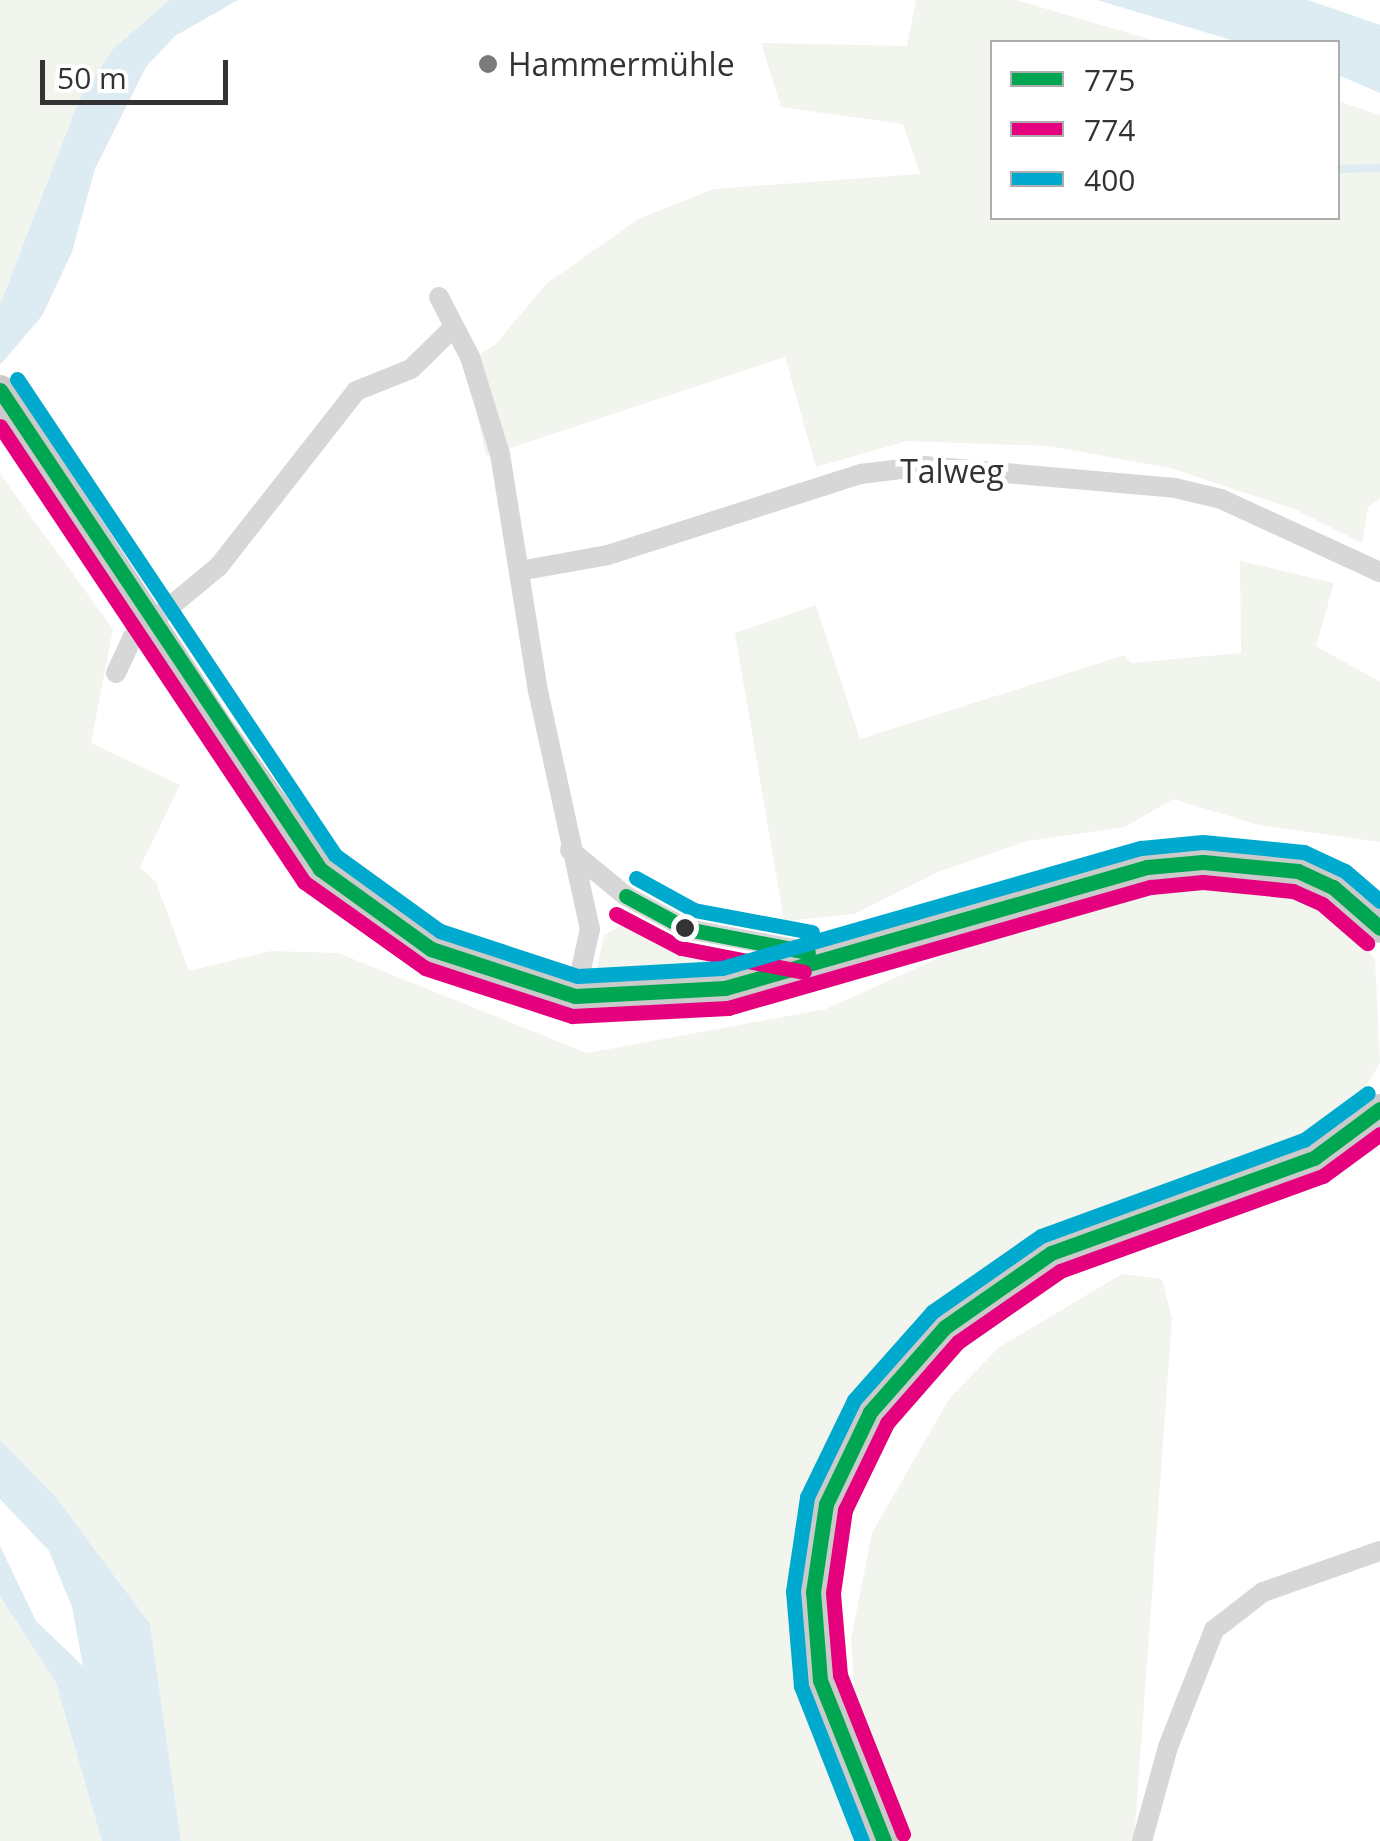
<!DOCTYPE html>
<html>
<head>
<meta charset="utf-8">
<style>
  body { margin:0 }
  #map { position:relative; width:1380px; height:1841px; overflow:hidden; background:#fff; font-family:"Open Sans",sans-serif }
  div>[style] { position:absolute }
  .green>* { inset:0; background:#f1f5ed }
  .water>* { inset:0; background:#ddebf3 }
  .stream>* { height:8px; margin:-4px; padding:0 4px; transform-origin:4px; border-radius:4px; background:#ddebf3 }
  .minor>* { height:20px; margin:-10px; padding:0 10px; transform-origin:10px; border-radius:10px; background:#d7d7d7 }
  .primary>* { height:30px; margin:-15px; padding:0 15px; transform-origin:15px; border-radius:15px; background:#cacaca }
  .primary-bridge>* { height:30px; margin:-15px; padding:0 15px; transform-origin:15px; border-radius:15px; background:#cacaca }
  .bus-1>* { height:15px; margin:-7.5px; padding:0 7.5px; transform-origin:7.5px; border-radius:7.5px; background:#00a651 }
  .bus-2>* { height:15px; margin:-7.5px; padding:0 7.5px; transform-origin:7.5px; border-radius:7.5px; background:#e5007d }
  .bus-3>* { height:15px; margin:-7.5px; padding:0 7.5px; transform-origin:7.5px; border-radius:7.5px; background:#00a9ce }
  .dots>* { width:28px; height:28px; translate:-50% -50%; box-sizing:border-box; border:5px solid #fff; border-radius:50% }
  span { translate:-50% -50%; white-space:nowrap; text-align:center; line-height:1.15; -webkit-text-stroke:10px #fff; paint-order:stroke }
  .poi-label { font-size:32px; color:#333 }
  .left { translate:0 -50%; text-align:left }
  .street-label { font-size:32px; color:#333 }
  .legend { position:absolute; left:990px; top:40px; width:350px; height:180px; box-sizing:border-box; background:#fff; border:2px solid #adadad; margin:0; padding:12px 18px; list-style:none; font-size:30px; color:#333 }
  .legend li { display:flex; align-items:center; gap:20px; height:50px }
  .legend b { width:50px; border:2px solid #adadad }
  .scale { position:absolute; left:40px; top:60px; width:188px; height:45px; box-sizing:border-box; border:5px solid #333; border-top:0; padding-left:12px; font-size:30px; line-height:35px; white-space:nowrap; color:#333; -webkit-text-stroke:8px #fff; paint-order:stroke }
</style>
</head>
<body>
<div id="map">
  <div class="green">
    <i style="clip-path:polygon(0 0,169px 0,113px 49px,79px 100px,0 305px)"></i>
    <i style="clip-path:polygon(916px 0,1016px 0,1159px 42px,992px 42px,992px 218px,1338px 218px,1338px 101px,1380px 115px,1380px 498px,1368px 507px,1362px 543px,1294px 509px,1170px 468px,1049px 446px,907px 441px,816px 467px,785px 357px,486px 456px,466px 364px,496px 344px,546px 284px,640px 218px,714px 189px,920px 174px,903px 124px,781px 107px,761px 43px,907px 46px)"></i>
    <i style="clip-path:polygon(0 474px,113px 629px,91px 743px,180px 785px,140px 867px,156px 882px,189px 971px,271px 951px,338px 953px,587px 1053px,826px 1009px,996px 932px,1180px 883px,1267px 885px,1294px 895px,1329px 910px,1375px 959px,1380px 1063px,1353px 1107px,1308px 1135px,1066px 1227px,932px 1315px,843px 1418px,805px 1499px,798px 1654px,865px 1841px,181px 1841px,150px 1624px,54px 1495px,0 1440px)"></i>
    <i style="clip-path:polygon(1240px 561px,1334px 583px,1316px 646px,1380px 682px,1380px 842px,1259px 825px,1173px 799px,1125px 827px,1027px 841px,938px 872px,854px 914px,784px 921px,735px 633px,816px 605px,860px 739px,1125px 655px,1131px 663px,1241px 653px)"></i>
    <i style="clip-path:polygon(631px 920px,702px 947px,709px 964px,697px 976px,606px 981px,597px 967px,604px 935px)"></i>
    <i style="clip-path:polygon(1122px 1274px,1162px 1279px,1172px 1319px,1134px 1841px,904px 1841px,856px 1715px,851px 1639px,872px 1533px,949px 1399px,998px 1348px)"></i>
    <i style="clip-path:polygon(0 1596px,56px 1683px,102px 1841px,0 1841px)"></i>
  </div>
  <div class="water">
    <i style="clip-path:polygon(169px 0,238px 0,175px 36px,146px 67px,95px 169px,72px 252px,42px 316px,0 365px,0 305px,79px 100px,113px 49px)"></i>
    <i style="clip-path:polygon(1097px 0,1308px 0,1380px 25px,1380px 93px,1338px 75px,1338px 42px,1238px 42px)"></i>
    <i style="clip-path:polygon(0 1440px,54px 1495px,150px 1624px,181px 1841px,102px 1841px,56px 1683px,0 1596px,0 1546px,36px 1621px,83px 1666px,72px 1607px,49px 1551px,0 1499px)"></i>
  </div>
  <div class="stream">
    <i style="left:1338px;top:169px;width:42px;rotate:-1.4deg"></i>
  </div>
  <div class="minor">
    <i style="left:439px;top:297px;width:68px;rotate:62.7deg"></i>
    <i style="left:470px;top:357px;width:102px;rotate:72.8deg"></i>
    <i style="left:500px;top:454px;width:240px;rotate:80.9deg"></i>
    <i style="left:538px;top:691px;width:244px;rotate:77.7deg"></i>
    <i style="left:590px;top:929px;width:69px;rotate:102.6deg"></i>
    <i style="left:519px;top:571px;width:90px;rotate:-10.2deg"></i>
    <i style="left:608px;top:555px;width:266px;rotate:-17.8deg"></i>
    <i style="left:861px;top:474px;width:64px;rotate:-7.1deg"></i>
    <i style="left:925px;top:466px;width:251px;rotate:5deg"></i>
    <i style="left:1175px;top:488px;width:47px;rotate:13.4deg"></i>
    <i style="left:1221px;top:499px;width:175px;rotate:24.7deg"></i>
    <i style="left:116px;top:673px;width:38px;rotate:-65deg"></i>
    <i style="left:132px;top:638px;width:113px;rotate:-39.6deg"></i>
    <i style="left:219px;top:566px;width:222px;rotate:-51.9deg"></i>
    <i style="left:356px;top:391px;width:59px;rotate:-21.8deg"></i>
    <i style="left:411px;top:369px;width:57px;rotate:-44.3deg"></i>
    <i style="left:570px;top:850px;width:72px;rotate:39.4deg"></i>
    <i style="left:626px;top:896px;width:69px;rotate:28.4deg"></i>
    <i style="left:687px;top:929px;width:141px;rotate:10.6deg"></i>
    <i style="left:1142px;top:1841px;width:98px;rotate:-74.5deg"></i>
    <i style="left:1168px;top:1747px;width:126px;rotate:-68.5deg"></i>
    <i style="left:1214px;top:1630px;width:62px;rotate:-37.8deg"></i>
    <i style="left:1263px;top:1592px;width:124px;rotate:-19.3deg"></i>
  </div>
  <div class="primary">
    <i style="left:216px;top:724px;width:178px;rotate:54.4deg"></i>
    <i style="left:320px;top:869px;width:137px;rotate:35.8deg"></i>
    <i style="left:431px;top:949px;width:151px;rotate:18.1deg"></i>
    <i style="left:575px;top:996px;width:150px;rotate:-3.1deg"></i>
    <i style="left:725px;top:988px;width:439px;rotate:-16deg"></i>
    <i style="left:1147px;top:867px;width:56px;rotate:-5.1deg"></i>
    <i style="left:1203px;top:862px;width:95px;rotate:5.4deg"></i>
    <i style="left:1298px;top:871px;width:38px;rotate:25deg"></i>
    <i style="left:1333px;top:887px;width:62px;rotate:41.1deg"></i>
    <i style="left:884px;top:1841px;width:173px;rotate:-111.7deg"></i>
    <i style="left:820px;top:1680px;width:88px;rotate:-94.5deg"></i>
    <i style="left:813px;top:1592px;width:89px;rotate:-81.6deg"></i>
    <i style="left:826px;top:1504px;width:102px;rotate:-64.4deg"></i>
    <i style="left:870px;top:1412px;width:113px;rotate:-48.6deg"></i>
    <i style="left:945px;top:1327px;width:129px;rotate:-34.9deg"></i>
    <i style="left:1051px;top:1253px;width:280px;rotate:-19.9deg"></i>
    <i style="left:1314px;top:1158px;width:82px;rotate:-36.6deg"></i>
  </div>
  <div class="primary-bridge">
    <i style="left:0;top:390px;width:398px;rotate:57.1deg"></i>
  </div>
  <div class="bus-1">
    <i style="left:0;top:390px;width:576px;rotate:56.25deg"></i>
    <i style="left:320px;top:869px;width:137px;rotate:35.8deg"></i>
    <i style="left:431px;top:949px;width:151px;rotate:18.1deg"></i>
    <i style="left:575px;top:996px;width:150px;rotate:-3.1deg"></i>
    <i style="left:725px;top:988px;width:439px;rotate:-16deg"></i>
    <i style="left:1147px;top:867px;width:56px;rotate:-5.1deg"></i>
    <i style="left:1203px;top:862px;width:95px;rotate:5.4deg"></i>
    <i style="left:1298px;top:871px;width:38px;rotate:25deg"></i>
    <i style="left:1333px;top:887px;width:62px;rotate:41.1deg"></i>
    <i style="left:626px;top:896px;width:69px;rotate:28.4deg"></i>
    <i style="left:687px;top:929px;width:123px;rotate:10.8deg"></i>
    <i style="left:884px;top:1841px;width:173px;rotate:-111.7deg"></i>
    <i style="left:820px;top:1680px;width:88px;rotate:-94.5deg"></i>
    <i style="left:813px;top:1592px;width:89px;rotate:-81.6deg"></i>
    <i style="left:826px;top:1504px;width:102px;rotate:-64.4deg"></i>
    <i style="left:870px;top:1412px;width:113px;rotate:-48.6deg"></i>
    <i style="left:945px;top:1327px;width:129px;rotate:-34.9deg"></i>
    <i style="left:1051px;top:1253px;width:280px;rotate:-19.9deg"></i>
    <i style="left:1314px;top:1158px;width:82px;rotate:-36.6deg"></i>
  </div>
  <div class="bus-2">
    <i style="left:0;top:426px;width:548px;rotate:56.31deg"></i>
    <i style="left:304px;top:882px;width:148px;rotate:35.4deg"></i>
    <i style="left:425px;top:968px;width:155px;rotate:18.1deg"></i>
    <i style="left:572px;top:1016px;width:156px;rotate:-2.9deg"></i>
    <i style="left:728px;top:1008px;width:440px;rotate:-16deg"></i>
    <i style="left:1151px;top:887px;width:52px;rotate:-5.5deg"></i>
    <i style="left:1203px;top:882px;width:90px;rotate:5.7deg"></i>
    <i style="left:1293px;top:891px;width:32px;rotate:24deg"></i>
    <i style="left:1322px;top:904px;width:60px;rotate:40.9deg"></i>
    <i style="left:616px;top:914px;width:73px;rotate:27.6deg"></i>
    <i style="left:681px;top:948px;width:125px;rotate:11deg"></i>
    <i style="left:903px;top:1834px;width:171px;rotate:-111.6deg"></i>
    <i style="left:840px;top:1675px;width:82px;rotate:-94.9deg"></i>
    <i style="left:833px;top:1593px;width:84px;rotate:-81.8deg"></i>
    <i style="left:845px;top:1510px;width:97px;rotate:-64.2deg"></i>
    <i style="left:887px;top:1423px;width:108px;rotate:-48.8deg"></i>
    <i style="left:958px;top:1342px;width:124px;rotate:-34.8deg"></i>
    <i style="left:1060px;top:1271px;width:280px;rotate:-19.9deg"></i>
    <i style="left:1323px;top:1176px;width:71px;rotate:-36.4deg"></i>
  </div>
  <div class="bus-3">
    <i style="left:17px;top:379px;width:572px;rotate:56.25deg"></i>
    <i style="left:335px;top:855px;width:130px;rotate:35.9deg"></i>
    <i style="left:440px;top:931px;width:145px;rotate:18.1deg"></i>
    <i style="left:578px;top:976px;width:144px;rotate:-3.2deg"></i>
    <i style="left:722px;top:968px;width:436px;rotate:-16deg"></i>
    <i style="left:1141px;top:848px;width:62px;rotate:-5.5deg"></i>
    <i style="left:1203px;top:842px;width:101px;rotate:5.7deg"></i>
    <i style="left:1304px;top:852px;width:45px;rotate:24.9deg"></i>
    <i style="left:1345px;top:871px;width:46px;rotate:40.6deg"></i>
    <i style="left:636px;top:878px;width:66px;rotate:28.9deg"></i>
    <i style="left:694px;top:910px;width:120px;rotate:10.6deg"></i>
    <i style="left:862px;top:1841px;width:167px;rotate:-111.5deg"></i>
    <i style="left:801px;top:1686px;width:95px;rotate:-94.8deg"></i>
    <i style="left:793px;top:1591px;width:95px;rotate:-81.5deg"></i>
    <i style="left:807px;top:1497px;width:108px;rotate:-64.1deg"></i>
    <i style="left:854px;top:1400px;width:118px;rotate:-48.4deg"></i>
    <i style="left:932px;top:1312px;width:133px;rotate:-34.9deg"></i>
    <i style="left:1041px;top:1236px;width:280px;rotate:-20.1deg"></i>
    <i style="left:1304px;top:1140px;width:79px;rotate:-36.3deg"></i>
  </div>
  <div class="dots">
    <i style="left:488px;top:64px;background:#7a7a7a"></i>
    <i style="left:685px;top:928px;background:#333"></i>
  </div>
  <div class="poi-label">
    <span class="left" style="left:508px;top:64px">Hammermühle</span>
  </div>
  <div class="street-label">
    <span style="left:952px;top:471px">Talweg</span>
  </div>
  <ul class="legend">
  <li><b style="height:12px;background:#00a651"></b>775</li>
  <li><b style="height:12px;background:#e5007d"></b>774</li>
  <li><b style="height:12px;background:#00a9ce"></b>400</li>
  </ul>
  <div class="scale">50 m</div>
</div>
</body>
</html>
